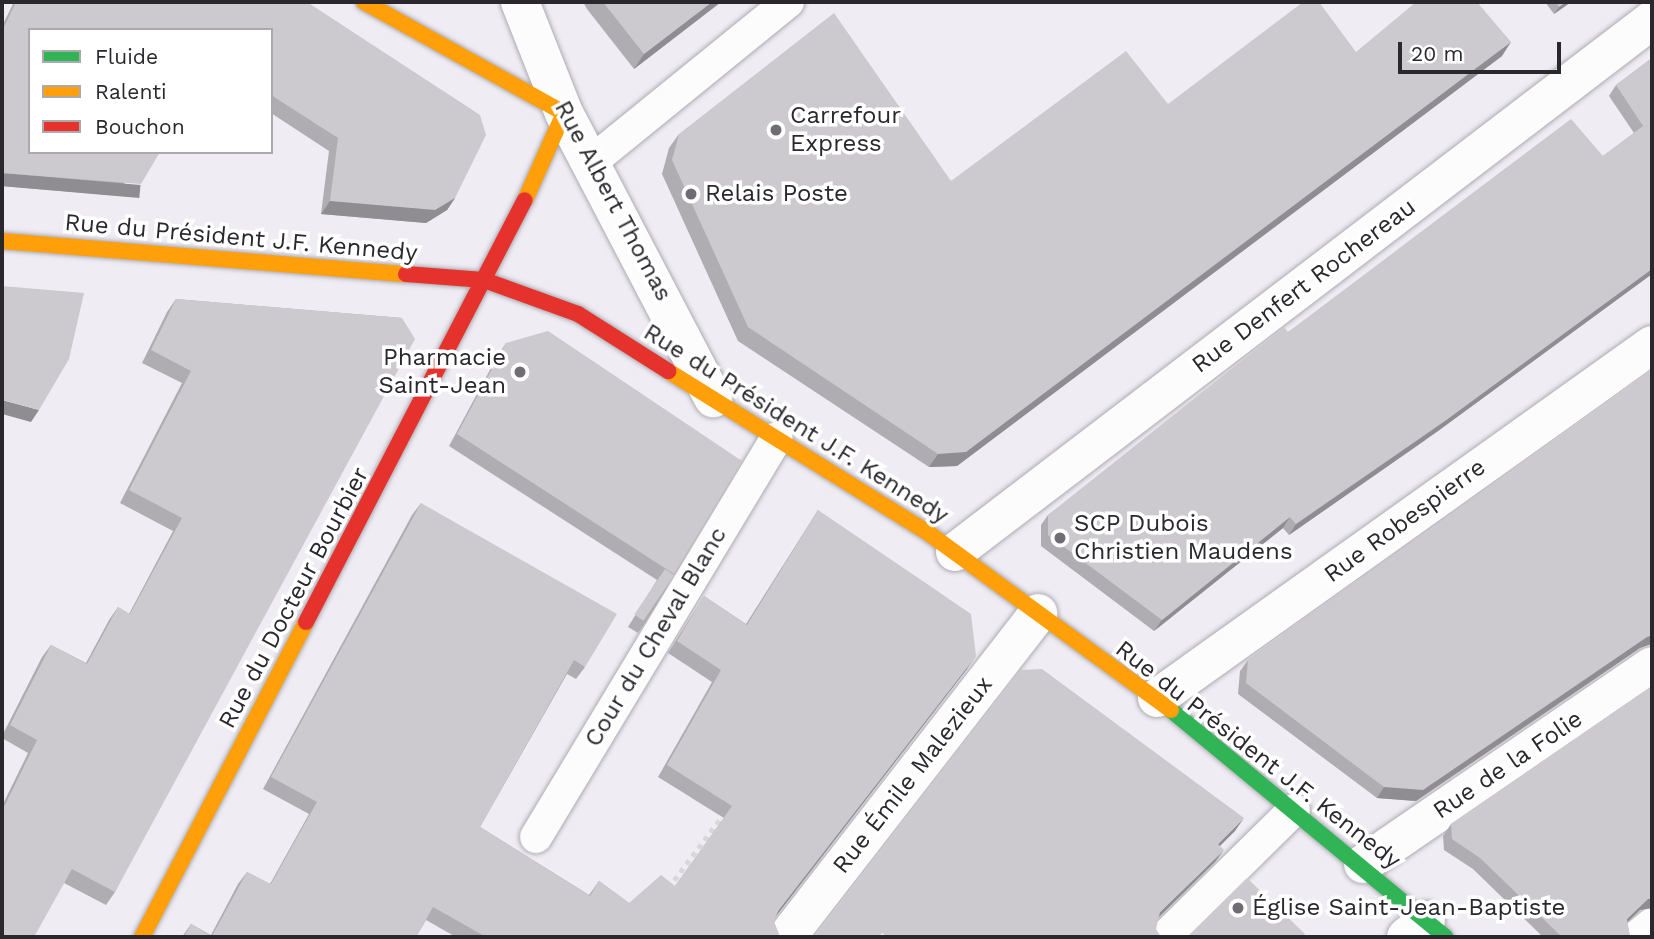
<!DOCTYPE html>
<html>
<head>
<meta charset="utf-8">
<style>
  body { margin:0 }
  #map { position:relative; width:1654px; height:939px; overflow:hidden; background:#efecf4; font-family:"Work Sans",sans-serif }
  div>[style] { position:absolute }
  .path>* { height:4.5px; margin-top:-2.25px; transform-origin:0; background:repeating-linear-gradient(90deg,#d8d7da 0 5px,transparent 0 10px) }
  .roads { filter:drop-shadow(0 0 2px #adabb1) drop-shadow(0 0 2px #adabb1) }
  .lane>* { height:32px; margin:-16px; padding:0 16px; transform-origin:16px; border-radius:16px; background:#fdfcfd }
  .street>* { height:38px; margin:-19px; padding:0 19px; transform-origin:19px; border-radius:19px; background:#fdfcfd }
  .fast>* { height:16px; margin:-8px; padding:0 8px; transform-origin:8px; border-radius:8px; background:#30b455 }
  .slow>* { height:16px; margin:-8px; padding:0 8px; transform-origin:8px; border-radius:8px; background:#ff9f0a }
  .jam>* { height:16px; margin:-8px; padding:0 8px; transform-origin:8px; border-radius:8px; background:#e5322d }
  .wall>* { inset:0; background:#afadb2 }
  .shaded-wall>* { inset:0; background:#8f8d91; transform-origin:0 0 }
  .building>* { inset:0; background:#ccc9cf; transform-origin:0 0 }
  .dots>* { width:19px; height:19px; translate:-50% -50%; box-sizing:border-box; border:4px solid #fff; border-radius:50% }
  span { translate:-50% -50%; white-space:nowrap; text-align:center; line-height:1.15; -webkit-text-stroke:7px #fff; paint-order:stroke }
  .poi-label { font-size:24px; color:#2a272d }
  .left { translate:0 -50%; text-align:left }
  .right { translate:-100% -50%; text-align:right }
  .street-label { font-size:24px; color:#2a272d }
  .frame { position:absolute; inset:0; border:4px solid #2a272d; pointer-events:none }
  .legend { position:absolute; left:28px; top:28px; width:245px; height:126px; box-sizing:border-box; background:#fff; border:2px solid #aaa9ab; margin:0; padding:9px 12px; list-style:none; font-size:21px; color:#2a272d }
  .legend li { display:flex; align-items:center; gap:14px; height:35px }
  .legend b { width:35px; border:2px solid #aaa9ab }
  .scale { position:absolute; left:1398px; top:42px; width:163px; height:32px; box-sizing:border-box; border:4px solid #2a272d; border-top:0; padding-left:9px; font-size:21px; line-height:24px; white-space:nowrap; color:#2a272d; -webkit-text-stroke:5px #fff; paint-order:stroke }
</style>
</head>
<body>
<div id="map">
  <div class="path">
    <i style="left:668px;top:888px;width:93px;rotate:-52.9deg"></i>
  </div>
  <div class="roads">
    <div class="lane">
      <i style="left:591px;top:162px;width:254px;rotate:-39.1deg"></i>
      <i style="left:536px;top:837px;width:466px;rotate:-58.9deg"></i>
      <i style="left:1165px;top:937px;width:181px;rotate:-44.6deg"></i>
      <i style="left:1636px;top:937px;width:21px;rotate:-39deg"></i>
    </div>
    <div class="street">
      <i style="left:520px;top:2px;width:119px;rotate:68.4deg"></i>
      <i style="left:564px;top:113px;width:322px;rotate:62.4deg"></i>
      <i style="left:955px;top:552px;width:877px;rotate:-37.35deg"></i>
      <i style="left:1157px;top:698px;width:608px;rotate:-35.49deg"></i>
      <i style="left:1363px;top:864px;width:350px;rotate:-34.4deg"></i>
      <i style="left:787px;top:937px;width:410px;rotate:-52.2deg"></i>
      <i style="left:1406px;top:937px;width:26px;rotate:-40deg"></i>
    </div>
    <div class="fast">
      <i style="left:1171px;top:710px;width:356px;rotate:39.6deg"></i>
    </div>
    <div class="slow">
      <i style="left:364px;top:2px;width:229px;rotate:29deg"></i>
      <i style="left:564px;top:113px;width:95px;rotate:114.1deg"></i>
      <i style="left:2px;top:241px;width:405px;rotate:4.7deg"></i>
      <i style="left:668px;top:371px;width:310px;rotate:31.9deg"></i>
      <i style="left:931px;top:535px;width:297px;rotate:36.1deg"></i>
      <i style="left:142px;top:937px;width:355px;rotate:-62.5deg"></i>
    </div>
    <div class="jam">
      <i style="left:406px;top:274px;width:78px;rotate:4.4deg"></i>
      <i style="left:484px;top:280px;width:100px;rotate:19.9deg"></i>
      <i style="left:578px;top:314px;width:107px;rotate:32.3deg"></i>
      <i style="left:306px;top:622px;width:475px;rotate:-62.6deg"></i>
    </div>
  </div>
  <div class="wall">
    <i style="clip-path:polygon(14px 2px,307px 2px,455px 198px,447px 210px,426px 223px,321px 214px,329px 151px,271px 113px,271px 30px,30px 30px,133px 197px,2px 186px,2px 26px)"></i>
    <i style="clip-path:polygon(583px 2px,721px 2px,634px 69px,587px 9px)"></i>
    <i style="clip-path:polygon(1545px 2px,1571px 2px,1554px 14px)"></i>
    <i style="clip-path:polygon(1356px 52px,1502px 56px,957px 466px,929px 467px,738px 341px,662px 174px,669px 148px,679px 134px,951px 181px,1168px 104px)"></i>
    <i style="clip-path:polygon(1652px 58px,1652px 274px,1438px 431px,1289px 535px,1283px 528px,1154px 631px,1041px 546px,1041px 525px,1048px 515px,1288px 332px,1603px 156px,1634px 133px,1609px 96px,1616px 85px)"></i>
    <i style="clip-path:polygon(176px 299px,402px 318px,115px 892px,106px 905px,64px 883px,2px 937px,2px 806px,28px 753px,2px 738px,2px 736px,42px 657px,51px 645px,86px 663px,109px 620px,118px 607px,129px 614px,173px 531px,120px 503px,182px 383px,142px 363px,167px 312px)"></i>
    <i style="clip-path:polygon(506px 343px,742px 461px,646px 622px,638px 633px,628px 627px,657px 580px,449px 446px,498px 355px)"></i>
    <i style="clip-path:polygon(1652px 368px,1652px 645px,1651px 644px,1640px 648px,1416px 801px,1377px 798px,1238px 694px,1240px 671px,1248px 660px)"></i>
    <i style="clip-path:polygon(421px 503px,585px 667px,576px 679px,567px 674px,480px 827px,589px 895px,599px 881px,629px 903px,675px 886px,724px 818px,658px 777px,712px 682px,668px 653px,704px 596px,746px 624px,818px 510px,967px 669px,777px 914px,774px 922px,780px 937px,456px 937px,426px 920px,416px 937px,182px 937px,191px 924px,211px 935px,238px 884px,247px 872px,270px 884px,309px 814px,263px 789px,412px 515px)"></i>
    <i style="clip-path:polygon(1652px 686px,1652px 908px,1640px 910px,1627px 922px,1630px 937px,1543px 937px,1473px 869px,1444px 850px,1443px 836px,1451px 824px)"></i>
  </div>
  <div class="shaded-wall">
    <i style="clip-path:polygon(712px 2px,721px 2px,634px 69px,644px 54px)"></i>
    <i style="clip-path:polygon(1566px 2px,1571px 2px,1554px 14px,1559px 7px)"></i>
    <i style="clip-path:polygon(1511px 42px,1502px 56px,957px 466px,929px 467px,938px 454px)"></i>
    <i style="left:2px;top:173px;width:139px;height:13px;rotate:5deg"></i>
    <i style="clip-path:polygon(455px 198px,447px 210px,426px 223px,321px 214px,330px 201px)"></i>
    <i style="clip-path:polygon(1652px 269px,1652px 274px,1438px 431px,1289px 535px,1296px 524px)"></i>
    <i style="clip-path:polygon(2px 400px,39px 410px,31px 422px,2px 414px)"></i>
    <i style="clip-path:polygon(1290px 517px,1283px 528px,1154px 631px,1162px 620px)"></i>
    <i style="clip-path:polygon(1652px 635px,1652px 642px,1651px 644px,1640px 648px,1416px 801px,1377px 798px,1384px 787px,1647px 637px)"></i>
    <i style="clip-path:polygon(976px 656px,967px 669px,770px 924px,778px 911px)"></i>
    <i style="clip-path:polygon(1244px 818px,1235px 831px,1210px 856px,1218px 844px)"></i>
    <i style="clip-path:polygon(1224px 850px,1215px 862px,1152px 924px,1160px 912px)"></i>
    <i style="clip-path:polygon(1652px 898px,1652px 908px,1640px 910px,1619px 930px,1627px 919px,1648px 899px)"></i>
  </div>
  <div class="building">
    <i style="clip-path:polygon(16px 2px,307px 2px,480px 115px,486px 135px,455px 198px,435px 210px,330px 201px,338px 138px,271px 95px,271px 30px,30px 30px,30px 152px,160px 152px,141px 184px,2px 173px,2px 31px)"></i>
    <i style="clip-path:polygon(603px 2px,712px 2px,644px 54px)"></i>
    <i style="clip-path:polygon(1303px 2px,1319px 2px,1356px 52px,1416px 2px,1477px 2px,1511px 42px,966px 452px,938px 454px,748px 327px,672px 160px,679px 134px,834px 13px,951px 181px,1126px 51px,1168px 104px)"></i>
    <i style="clip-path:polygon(1556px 2px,1566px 2px,1559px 7px)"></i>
    <i style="clip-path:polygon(1652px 58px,1652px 269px,1445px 421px,1296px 524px,1290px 517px,1162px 620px,1048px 535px,1048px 515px,1284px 327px,1288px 332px,1571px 119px,1603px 156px,1643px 126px,1616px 85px)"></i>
    <i style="clip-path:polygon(2px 286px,84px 293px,69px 359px,39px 410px,2px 400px)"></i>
    <i style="clip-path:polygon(176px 299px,402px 318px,415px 339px,115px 892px,72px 869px,34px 937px,2px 937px,2px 811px,37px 740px,10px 725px,51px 645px,87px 664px,118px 607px,130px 614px,182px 518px,129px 490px,191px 371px,151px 350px)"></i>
    <i style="clip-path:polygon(548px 331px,742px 461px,674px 574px,457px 434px,506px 343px)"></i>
    <i style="clip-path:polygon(1652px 368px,1652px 635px,1647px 637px,1423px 790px,1384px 787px,1246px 683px,1248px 660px)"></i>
    <i style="clip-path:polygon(421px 503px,617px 614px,585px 667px,574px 660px,480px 827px,590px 896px,599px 881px,629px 903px,661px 875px,675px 886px,732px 806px,667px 765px,721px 670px,677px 641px,704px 596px,747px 625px,818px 510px,971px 614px,976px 656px,778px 911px,774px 922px,780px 937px,486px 937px,433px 907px,416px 937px,184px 937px,191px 924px,212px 936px,247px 872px,271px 884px,317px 802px,271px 777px)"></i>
    <i style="left:665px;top:569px;width:11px;height:55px;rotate:34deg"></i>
    <i style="clip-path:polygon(1042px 669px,1244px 818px,1218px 844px,1224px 850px,1160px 912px,1156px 929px,1161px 937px,888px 937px,882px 933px,879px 937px,814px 937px,1020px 670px)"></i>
    <i style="clip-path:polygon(1652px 686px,1652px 898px,1648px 899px,1627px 919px,1630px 937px,1562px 937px,1480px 858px,1452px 839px,1451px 824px)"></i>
    <i style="clip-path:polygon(1247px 878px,1305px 934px,1302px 937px,1187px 937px)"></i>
  </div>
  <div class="dots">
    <i style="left:776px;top:130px;background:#6f6c73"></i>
    <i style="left:691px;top:194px;background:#6f6c73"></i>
    <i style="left:520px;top:372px;background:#6f6c73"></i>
    <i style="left:1060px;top:538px;background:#6f6c73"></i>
    <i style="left:1238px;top:908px;background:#6f6c73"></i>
  </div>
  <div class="poi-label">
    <span class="left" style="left:790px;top:130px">Carrefour<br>Express</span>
    <span class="left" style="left:705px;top:194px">Relais Poste</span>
    <span class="right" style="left:506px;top:372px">Pharmacie<br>Saint-Jean</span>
    <span class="left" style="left:1074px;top:538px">SCP Dubois<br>Christien Maudens</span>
    <span class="left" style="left:1252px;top:908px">Église Saint-Jean-Baptiste</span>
  </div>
  <div class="street-label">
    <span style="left:613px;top:201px;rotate:62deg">Rue Albert Thomas</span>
    <span style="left:241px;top:238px;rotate:5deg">Rue du Président J.F. Kennedy</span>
    <span style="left:1304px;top:286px;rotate:-37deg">Rue Denfert Rochereau</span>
    <span style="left:796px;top:424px;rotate:32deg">Rue du Président J.F. Kennedy</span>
    <span style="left:1405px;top:521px;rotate:-36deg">Rue Robespierre</span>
    <span style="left:294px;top:598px;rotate:-62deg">Rue du Docteur Bourbier</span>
    <span style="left:656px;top:637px;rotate:-59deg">Cour du Cheval Blanc</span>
    <span style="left:1258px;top:755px;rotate:38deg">Rue du Président J.F. Kennedy</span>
    <span style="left:1508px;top:765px;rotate:-34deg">Rue de la Folie</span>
    <span style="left:913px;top:775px;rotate:-52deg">Rue Émile Malezieux</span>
  </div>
  <div class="frame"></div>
  <ul class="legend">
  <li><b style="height:9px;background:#30b455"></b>Fluide</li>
  <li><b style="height:9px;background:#ff9f0a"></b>Ralenti</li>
  <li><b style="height:9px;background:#e5322d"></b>Bouchon</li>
  </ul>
  <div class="scale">20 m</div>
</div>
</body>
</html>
